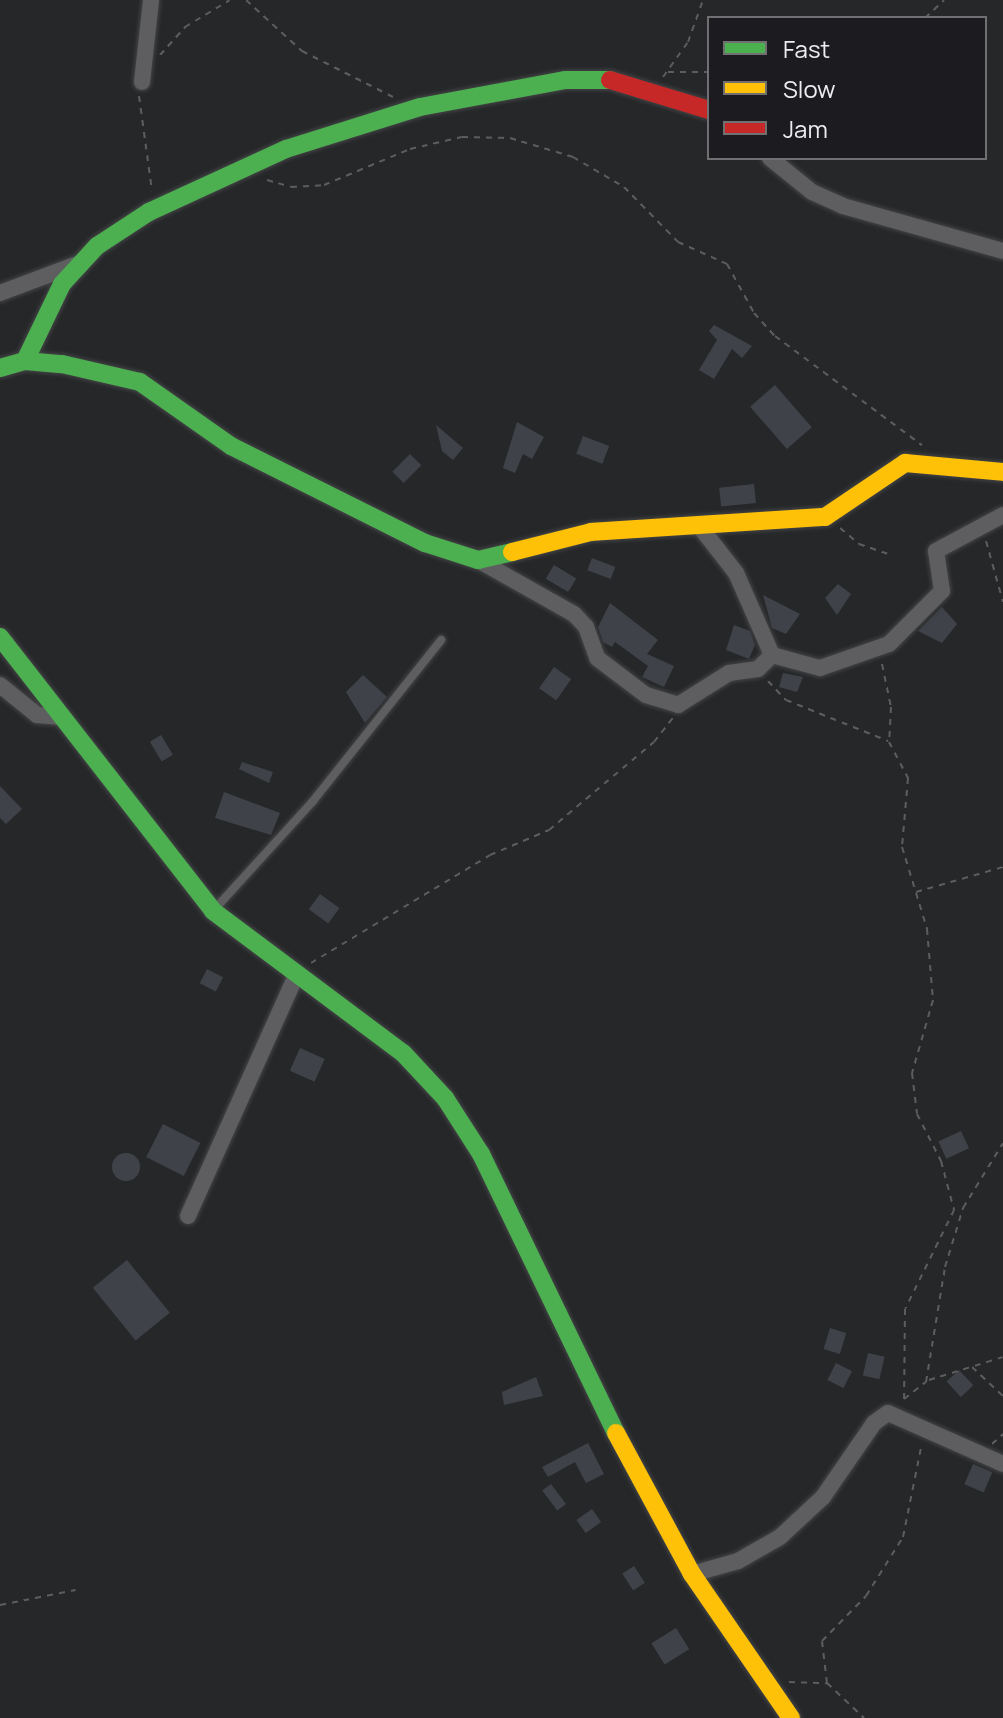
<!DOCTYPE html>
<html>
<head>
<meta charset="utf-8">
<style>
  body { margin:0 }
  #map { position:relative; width:1003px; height:1718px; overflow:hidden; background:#262729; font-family:Manrope,sans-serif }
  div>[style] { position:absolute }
  .building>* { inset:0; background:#40424a; transform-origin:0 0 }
  .round { border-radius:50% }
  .path>* { height:2px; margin-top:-1px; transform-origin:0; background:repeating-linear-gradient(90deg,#5d5d5f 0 6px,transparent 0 12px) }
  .roads { filter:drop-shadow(0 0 2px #434446) drop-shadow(0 0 2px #434446) }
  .lane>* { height:8px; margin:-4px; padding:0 4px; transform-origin:4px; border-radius:4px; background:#5e5e60 }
  .street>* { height:16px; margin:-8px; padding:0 8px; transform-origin:8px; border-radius:8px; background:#5e5e60 }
  .fast>* { height:18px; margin:-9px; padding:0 9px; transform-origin:9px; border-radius:9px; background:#4caf50 }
  .slow>* { height:18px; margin:-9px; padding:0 9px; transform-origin:9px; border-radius:9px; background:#ffc107 }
  .jam>* { height:18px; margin:-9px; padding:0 9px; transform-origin:9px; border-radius:9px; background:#c62828 }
  span { translate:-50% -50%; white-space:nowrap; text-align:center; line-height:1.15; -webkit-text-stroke:6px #1c1c20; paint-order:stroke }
  .legend { position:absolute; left:707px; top:16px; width:280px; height:144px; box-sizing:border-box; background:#1c1c20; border:2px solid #707073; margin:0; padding:10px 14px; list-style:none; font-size:24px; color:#ededf0 }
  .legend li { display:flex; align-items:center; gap:16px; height:40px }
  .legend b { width:40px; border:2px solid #707073 }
</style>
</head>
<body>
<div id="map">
  <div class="building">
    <i style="clip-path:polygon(714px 325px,752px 346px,742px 358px,732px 349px,714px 379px,699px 370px,717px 340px,709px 331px)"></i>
    <i style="left:775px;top:385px;width:56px;height:33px;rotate:49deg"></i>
    <i style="clip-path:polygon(517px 422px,544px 437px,532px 459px,523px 454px,515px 473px,503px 468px)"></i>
    <i style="clip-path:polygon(436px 425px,463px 448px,453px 460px,442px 451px)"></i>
    <i style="left:583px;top:436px;width:28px;height:19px;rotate:21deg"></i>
    <i style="left:410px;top:454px;width:16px;height:25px;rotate:45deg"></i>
    <i style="left:754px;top:484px;width:19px;height:35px;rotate:84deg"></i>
    <i style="left:592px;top:558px;width:25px;height:13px;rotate:21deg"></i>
    <i style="left:554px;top:565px;width:26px;height:16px;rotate:31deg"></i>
    <i style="clip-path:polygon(838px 584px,851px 594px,837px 615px,825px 598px)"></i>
    <i style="clip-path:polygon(763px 595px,800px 614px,786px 634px,772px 628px)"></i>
    <i style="clip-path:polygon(610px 603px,658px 640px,647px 654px,674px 666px,664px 687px,642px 677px,648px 666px,615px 642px,612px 647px,603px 642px,598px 627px)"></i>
    <i style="clip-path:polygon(942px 607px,957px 624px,942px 643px,918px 631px)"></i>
    <i style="clip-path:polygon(734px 625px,750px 631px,755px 645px,749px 659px,726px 650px)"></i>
    <i style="left:554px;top:667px;width:21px;height:26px;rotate:35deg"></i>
    <i style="clip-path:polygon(783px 673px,803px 677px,797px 692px,779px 687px)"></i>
    <i style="clip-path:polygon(363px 675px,387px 697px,365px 723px,346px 692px)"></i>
    <i style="left:161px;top:735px;width:23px;height:13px;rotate:59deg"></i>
    <i style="clip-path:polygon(242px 762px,273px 772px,269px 783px,239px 769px)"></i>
    <i style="clip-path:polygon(0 786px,22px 809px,6px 824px,0 818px)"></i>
    <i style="clip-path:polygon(224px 792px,280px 813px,271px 835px,215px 818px)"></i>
    <i style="left:320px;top:894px;width:24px;height:19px;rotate:36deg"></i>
    <i style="left:207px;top:969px;width:18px;height:16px;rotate:27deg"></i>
    <i style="left:300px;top:1048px;width:27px;height:25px;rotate:24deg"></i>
    <i style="left:163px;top:1124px;width:42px;height:37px;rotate:27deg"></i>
    <i style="left:961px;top:1131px;width:19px;height:25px;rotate:65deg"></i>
    <i class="round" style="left:112px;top:1153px;width:28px;height:28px"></i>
    <i style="left:127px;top:1260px;width:68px;height:44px;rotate:51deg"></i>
    <i style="left:830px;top:1328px;width:17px;height:22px;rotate:17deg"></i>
    <i style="left:868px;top:1353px;width:17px;height:23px;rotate:13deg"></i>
    <i style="left:836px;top:1363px;width:18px;height:19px;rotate:27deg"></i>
    <i style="left:959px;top:1370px;width:21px;height:17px;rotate:47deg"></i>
    <i style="clip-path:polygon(536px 1377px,543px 1396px,504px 1405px,502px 1392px)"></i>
    <i style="clip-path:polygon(588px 1443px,604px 1474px,586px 1483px,575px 1462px,548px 1477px,542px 1467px)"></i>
    <i style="left:973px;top:1464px;width:21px;height:22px;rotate:23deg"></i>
    <i style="left:551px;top:1484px;width:25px;height:11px;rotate:53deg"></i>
    <i style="left:592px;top:1509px;width:16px;height:19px;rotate:55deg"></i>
    <i style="left:634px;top:1566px;width:20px;height:14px;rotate:57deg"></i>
    <i style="left:676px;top:1628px;width:25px;height:29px;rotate:58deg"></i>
  </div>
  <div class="path">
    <i style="left:246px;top:0;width:76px;rotate:42.3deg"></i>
    <i style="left:302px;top:51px;width:102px;rotate:26.8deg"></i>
    <i style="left:925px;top:18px;width:26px;rotate:-43deg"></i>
    <i style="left:160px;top:55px;width:38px;rotate:-48deg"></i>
    <i style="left:185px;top:27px;width:52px;rotate:-31deg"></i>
    <i style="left:668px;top:72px;width:41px"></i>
    <i style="left:663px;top:77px;width:43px;rotate:-54.5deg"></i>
    <i style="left:688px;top:42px;width:45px;rotate:-70.3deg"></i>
    <i style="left:139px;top:96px;width:96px;rotate:82.2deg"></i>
    <i style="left:267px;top:180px;width:25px;rotate:16deg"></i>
    <i style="left:291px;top:187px;width:33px;rotate:-3deg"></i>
    <i style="left:324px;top:185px;width:93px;rotate:-22.7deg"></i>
    <i style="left:410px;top:149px;width:53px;rotate:-13deg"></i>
    <i style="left:462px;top:137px;width:48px;rotate:1.2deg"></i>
    <i style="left:510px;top:138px;width:66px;rotate:16.8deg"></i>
    <i style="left:573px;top:157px;width:59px;rotate:30.5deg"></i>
    <i style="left:624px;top:187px;width:77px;rotate:45.5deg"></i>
    <i style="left:678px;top:242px;width:54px;rotate:24.2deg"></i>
    <i style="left:727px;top:264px;width:56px;rotate:61.1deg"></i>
    <i style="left:754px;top:313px;width:31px;rotate:48deg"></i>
    <i style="left:775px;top:336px;width:183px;rotate:36.6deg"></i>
    <i style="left:840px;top:528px;width:25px;rotate:40deg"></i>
    <i style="left:859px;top:544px;width:34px;rotate:19deg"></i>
    <i style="left:986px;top:541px;width:63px;rotate:74.4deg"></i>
    <i style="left:882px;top:664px;width:44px;rotate:78.2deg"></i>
    <i style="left:891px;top:707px;width:35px;rotate:93deg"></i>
    <i style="left:889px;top:742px;width:41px;rotate:62.2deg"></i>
    <i style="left:908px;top:778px;width:69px;rotate:95deg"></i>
    <i style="left:902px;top:847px;width:86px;rotate:73deg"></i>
    <i style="left:927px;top:929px;width:71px;rotate:85.2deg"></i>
    <i style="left:933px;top:1000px;width:76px;rotate:106deg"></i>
    <i style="left:912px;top:1073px;width:41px;rotate:83deg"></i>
    <i style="left:917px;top:1114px;width:53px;rotate:62.9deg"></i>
    <i style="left:941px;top:1161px;width:51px;rotate:75.1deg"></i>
    <i style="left:954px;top:1210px;width:110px;rotate:116.3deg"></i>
    <i style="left:905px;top:1309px;width:91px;rotate:90.6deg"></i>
    <i style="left:768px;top:681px;width:26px;rotate:47deg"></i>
    <i style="left:786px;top:700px;width:110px;rotate:21.9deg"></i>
    <i style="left:916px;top:892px;width:91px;rotate:-16deg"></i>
    <i style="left:311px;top:963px;width:209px;rotate:-31.1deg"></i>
    <i style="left:490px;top:855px;width:64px;rotate:-23deg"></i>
    <i style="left:549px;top:830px;width:137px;rotate:-40deg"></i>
    <i style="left:654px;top:742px;width:31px;rotate:-52deg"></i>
    <i style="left:972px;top:1367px;width:42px;rotate:43.1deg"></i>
    <i style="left:929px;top:1380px;width:77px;rotate:-17.3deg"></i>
    <i style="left:904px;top:1399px;width:28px;rotate:-38deg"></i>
    <i style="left:926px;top:1382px;width:117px;rotate:-80.6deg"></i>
    <i style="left:945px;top:1267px;width:62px;rotate:-73deg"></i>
    <i style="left:963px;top:1208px;width:76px;rotate:-58.4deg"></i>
    <i style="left:992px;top:1444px;width:15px;rotate:-42deg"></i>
    <i style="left:0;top:1605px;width:77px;rotate:-11.2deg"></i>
    <i style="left:789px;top:1682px;width:38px;rotate:2deg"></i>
    <i style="left:827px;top:1683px;width:51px;rotate:43.4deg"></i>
    <i style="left:827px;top:1683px;width:42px;rotate:-96.8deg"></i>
    <i style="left:822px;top:1641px;width:63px;rotate:-45.6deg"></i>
    <i style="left:866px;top:1596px;width:70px;rotate:-57.9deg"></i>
    <i style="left:903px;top:1537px;width:96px;rotate:-78.6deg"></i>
  </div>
  <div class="roads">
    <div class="lane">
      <i style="left:213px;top:911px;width:149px;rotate:-47.7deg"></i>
      <i style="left:313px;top:801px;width:206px;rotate:-51.5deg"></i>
    </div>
    <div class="street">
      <i style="left:142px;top:82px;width:82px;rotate:-83.7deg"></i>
      <i style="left:770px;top:158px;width:54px;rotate:39deg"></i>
      <i style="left:812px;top:192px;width:34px;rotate:24deg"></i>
      <i style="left:843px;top:206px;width:166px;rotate:15.7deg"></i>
      <i style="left:0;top:293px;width:82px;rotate:-20.6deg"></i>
      <i style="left:478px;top:560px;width:110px;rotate:29.4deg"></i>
      <i style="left:574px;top:614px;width:18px;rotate:47deg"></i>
      <i style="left:586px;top:627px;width:33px;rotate:70deg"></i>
      <i style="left:597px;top:658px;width:61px;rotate:37.1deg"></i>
      <i style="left:646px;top:695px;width:34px;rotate:17deg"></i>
      <i style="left:678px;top:705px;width:60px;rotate:-32.1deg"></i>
      <i style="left:729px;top:673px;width:29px;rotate:-8deg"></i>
      <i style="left:758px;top:669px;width:20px;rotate:-45deg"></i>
      <i style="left:772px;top:655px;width:90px;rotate:-113.7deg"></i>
      <i style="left:736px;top:573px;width:57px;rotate:-127.9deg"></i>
      <i style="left:772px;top:655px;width:50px;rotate:15.2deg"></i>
      <i style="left:820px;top:668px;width:73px;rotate:-19.2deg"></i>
      <i style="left:889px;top:644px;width:75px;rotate:-45deg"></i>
      <i style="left:942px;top:591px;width:40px;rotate:-98.5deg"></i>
      <i style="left:936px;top:551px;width:76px;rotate:-28.2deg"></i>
      <i style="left:0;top:685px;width:48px;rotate:39deg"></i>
      <i style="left:37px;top:715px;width:21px;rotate:5deg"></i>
      <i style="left:188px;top:1216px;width:266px;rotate:-65.8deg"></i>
      <i style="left:692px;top:1574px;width:48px;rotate:-15.8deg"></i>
      <i style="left:738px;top:1561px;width:48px;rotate:-29.7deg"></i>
      <i style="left:780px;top:1537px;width:59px;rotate:-42.9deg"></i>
      <i style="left:823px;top:1497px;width:90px;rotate:-55.4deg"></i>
      <i style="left:874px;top:1423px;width:17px;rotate:-36deg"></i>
      <i style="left:888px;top:1413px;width:126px;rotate:23.9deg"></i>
    </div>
    <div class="fast">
      <i style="left:25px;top:361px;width:85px;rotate:-64.3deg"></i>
      <i style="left:62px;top:284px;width:52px;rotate:-47.4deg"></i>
      <i style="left:97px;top:246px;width:62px;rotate:-33.2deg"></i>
      <i style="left:149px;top:212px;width:151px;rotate:-24.7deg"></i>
      <i style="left:286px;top:149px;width:140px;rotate:-17.4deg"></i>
      <i style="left:420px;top:107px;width:147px;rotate:-10.5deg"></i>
      <i style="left:565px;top:80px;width:45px"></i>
      <i style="left:0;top:368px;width:26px;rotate:-16deg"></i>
      <i style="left:25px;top:361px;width:37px;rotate:5deg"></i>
      <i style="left:62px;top:364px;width:80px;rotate:13deg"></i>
      <i style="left:140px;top:382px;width:111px;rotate:35.1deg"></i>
      <i style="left:231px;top:446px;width:217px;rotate:26.6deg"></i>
      <i style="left:425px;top:543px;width:56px;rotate:17.8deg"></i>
      <i style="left:478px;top:560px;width:35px;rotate:-13deg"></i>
      <i style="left:0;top:637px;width:347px;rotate:52.1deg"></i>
      <i style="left:213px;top:911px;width:237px;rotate:36.8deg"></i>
      <i style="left:403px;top:1053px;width:62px;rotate:47deg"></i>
      <i style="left:445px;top:1098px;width:67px;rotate:57.3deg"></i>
      <i style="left:481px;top:1154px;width:310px;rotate:64.2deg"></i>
    </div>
    <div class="slow">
      <i style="left:512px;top:552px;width:81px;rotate:-14.2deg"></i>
      <i style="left:591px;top:532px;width:234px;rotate:-3.7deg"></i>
      <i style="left:825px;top:517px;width:97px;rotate:-34deg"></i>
      <i style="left:905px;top:463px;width:98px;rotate:5.2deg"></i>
      <i style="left:616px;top:1433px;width:160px;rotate:61.7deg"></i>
      <i style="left:692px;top:1574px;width:175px;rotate:55.5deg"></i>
    </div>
    <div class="jam">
      <i style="left:610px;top:80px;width:103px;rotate:16.9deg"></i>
    </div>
  </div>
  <ul class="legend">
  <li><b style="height:10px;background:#4caf50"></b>Fast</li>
  <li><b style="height:10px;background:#ffc107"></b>Slow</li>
  <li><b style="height:10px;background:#c62828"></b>Jam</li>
  </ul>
</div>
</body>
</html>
